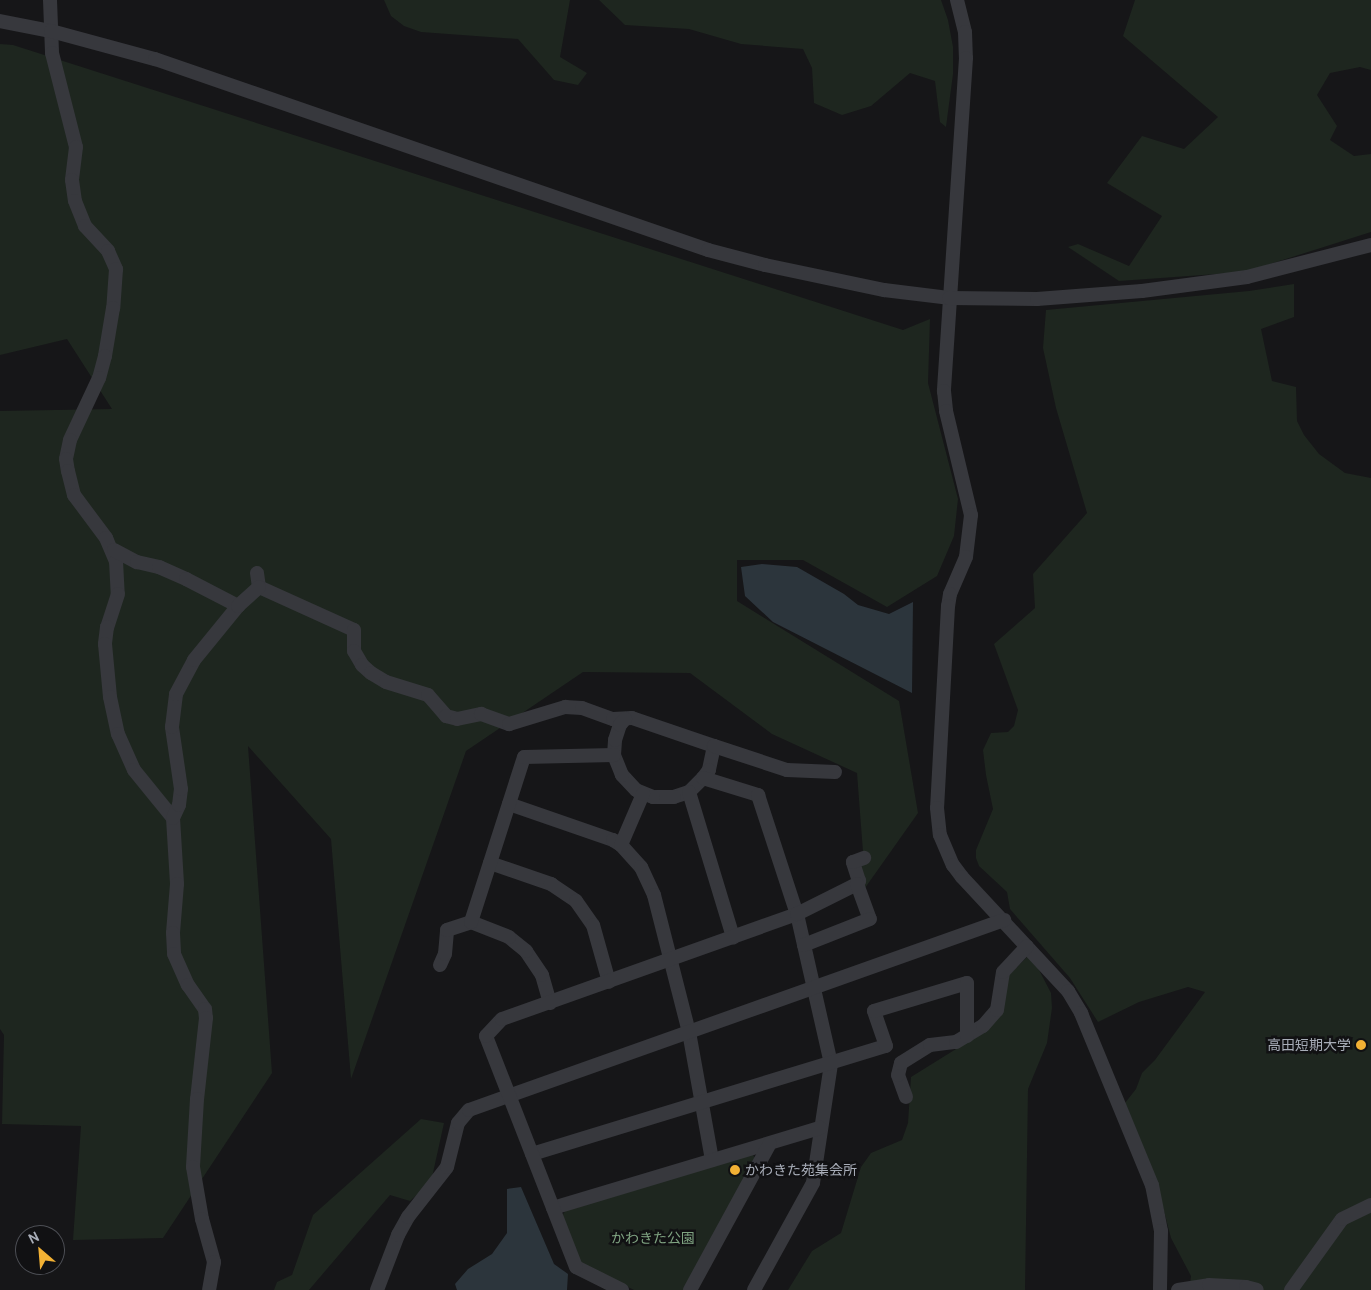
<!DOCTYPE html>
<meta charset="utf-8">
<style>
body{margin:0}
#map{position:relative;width:1371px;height:1290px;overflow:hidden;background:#161618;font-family:Cabin,"Noto Sans JP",sans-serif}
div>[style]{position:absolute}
.green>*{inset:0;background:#1e261f}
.water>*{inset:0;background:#2c353c}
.minor>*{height:14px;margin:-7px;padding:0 7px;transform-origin:7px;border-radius:7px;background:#37383d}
.dots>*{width:14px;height:14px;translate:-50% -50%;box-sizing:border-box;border:2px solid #111113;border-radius:50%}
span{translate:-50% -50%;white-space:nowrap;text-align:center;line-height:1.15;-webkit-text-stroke:5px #111113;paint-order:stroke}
.poi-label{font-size:14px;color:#a8adb8}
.right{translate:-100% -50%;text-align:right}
.left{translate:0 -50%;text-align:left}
.park-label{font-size:14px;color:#7fa381}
.north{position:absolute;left:15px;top:1225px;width:50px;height:50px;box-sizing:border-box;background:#111113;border:1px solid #4d4f55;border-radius:50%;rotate:333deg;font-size:14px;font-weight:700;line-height:20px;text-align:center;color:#a8adb8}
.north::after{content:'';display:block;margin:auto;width:18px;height:22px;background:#f2b134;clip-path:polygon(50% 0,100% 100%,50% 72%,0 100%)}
</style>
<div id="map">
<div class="green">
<div style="clip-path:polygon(384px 0,570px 0,560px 57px,587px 73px,578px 85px,554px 80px,518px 39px,421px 32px,404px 26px,391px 16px)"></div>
<div style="clip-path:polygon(599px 0,941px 0,948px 20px,953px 47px,953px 74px,946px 127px,940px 122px,935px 81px,910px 73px,871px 106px,842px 115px,814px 103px,812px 68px,803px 49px,741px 44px,689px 29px,625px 25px)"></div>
<div style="clip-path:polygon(1135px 0,1371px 0,1371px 70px,1360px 67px,1330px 73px,1317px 95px,1337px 126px,1330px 140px,1354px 156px,1371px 154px,1371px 232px,1245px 272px,1119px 281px,1068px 247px,1078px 244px,1129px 266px,1162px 216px,1107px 183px,1142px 136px,1184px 149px,1218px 117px,1123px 36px)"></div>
<div style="clip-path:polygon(0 44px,13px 45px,903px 330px,930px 319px,928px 383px,958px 499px,954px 536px,937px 576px,887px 607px,803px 560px,737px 560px,737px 601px,899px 701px,918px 813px,865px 888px,859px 865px,871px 860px,863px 852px,857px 773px,772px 734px,690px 673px,583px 672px,466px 751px,351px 1079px,331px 839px,248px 746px,272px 1073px,163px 1238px,73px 1240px,81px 1126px,2px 1124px,4px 1035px,0 1029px,0 411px,112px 409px,67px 339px,0 355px)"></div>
<div style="clip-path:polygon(1294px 284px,1294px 317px,1261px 329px,1272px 381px,1296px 387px,1297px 421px,1304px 435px,1319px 454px,1345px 473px,1371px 478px,1371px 1290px,1184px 1290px,1190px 1284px,1191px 1276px,1171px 1238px,1156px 1180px,1125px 1103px,1136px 1089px,1142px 1073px,1155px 1060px,1205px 992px,1188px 987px,1139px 1002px,1098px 1022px,1070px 978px,1010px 909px,1007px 892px,979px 866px,976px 858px,976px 850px,993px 809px,986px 775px,983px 750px,991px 733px,1008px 732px,1014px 726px,1018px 710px,994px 644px,1035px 608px,1033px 574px,1087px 513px,1056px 408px,1043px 348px,1046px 310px,1249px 291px)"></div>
<div style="clip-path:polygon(1028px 956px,1038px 968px,1051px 993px,1052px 1008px,1047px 1043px,1028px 1089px,1025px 1290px,788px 1290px,812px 1251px,841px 1233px,861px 1167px,871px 1153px,902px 1140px,908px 1123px,911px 1077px,985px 1031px,1007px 977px)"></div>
<div style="clip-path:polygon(421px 1119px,444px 1123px,431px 1182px,410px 1201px,390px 1195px,309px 1290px,274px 1290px,277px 1282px,292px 1275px,313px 1215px)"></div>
<div style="clip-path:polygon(752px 1153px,756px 1160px,684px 1290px,634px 1290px,583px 1264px,577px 1258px,561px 1217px,566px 1210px)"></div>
</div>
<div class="water">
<div style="clip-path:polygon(762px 564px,797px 567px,844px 594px,858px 605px,889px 614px,913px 602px,912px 693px,773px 622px,745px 596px,741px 567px)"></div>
<div style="clip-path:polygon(521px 1187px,554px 1264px,568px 1274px,567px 1290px,457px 1290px,455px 1284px,468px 1269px,492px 1254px,507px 1233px,507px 1189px)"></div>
</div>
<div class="minor">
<div style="left:50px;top:0;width:53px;rotate:87.8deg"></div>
<div style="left:52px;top:53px;width:97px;rotate:75.7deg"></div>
<div style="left:76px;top:147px;width:33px;rotate:97deg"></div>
<div style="left:72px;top:180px;width:21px;rotate:82deg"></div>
<div style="left:75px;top:201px;width:27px;rotate:68deg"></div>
<div style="left:85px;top:226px;width:34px;rotate:47deg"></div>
<div style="left:108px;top:251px;width:20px;rotate:66deg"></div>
<div style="left:116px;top:269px;width:39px;rotate:94deg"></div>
<div style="left:113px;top:308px;width:49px;rotate:99.5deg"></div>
<div style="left:105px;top:356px;width:23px;rotate:105deg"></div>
<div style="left:99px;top:378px;width:68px;rotate:115.1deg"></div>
<div style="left:70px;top:440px;width:19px;rotate:102deg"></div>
<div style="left:66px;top:459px;width:12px;rotate:81deg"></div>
<div style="left:68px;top:471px;width:25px;rotate:76deg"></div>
<div style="left:74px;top:495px;width:54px;rotate:53.3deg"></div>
<div style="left:106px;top:538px;width:25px;rotate:67deg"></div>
<div style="left:116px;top:561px;width:33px;rotate:87deg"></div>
<div style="left:118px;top:594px;width:35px;rotate:108deg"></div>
<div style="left:107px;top:627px;width:17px;rotate:97deg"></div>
<div style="left:105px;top:644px;width:53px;rotate:84.6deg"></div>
<div style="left:110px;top:697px;width:38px;rotate:78deg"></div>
<div style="left:118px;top:734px;width:39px;rotate:66deg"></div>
<div style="left:134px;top:770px;width:62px;rotate:50.9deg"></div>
<div style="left:173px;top:818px;width:66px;rotate:86.5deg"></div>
<div style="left:177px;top:884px;width:49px;rotate:94.7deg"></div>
<div style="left:173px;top:933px;width:21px;rotate:87deg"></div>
<div style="left:174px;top:954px;width:34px;rotate:66deg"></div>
<div style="left:188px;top:985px;width:29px;rotate:55deg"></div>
<div style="left:205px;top:1009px;width:9px;rotate:84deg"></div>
<div style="left:206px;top:1018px;width:81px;rotate:96.3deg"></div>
<div style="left:197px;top:1099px;width:68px;rotate:93.4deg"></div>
<div style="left:193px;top:1167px;width:53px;rotate:80.2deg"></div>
<div style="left:202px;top:1219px;width:45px;rotate:74.4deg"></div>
<div style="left:214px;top:1262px;width:28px;rotate:100deg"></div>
<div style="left:957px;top:0;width:33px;rotate:76deg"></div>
<div style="left:965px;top:32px;width:26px;rotate:88deg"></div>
<div style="left:966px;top:58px;width:334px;rotate:93.8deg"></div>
<div style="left:944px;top:391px;width:20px;rotate:84deg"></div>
<div style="left:946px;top:411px;width:107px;rotate:76.5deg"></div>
<div style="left:971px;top:515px;width:42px;rotate:96.8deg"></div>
<div style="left:966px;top:557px;width:40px;rotate:113.4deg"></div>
<div style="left:950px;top:594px;width:12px;rotate:99deg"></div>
<div style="left:948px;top:606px;width:202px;rotate:93.1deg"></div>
<div style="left:937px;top:808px;width:27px;rotate:84deg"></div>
<div style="left:940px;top:835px;width:33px;rotate:67deg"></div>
<div style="left:953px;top:865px;width:15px;rotate:53deg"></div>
<div style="left:962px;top:877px;width:156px;rotate:47.1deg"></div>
<div style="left:1068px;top:991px;width:26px;rotate:59deg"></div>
<div style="left:1081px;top:1013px;width:186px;rotate:67.6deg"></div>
<div style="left:1152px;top:1185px;width:47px;rotate:78.9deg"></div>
<div style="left:1161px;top:1231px;width:59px;rotate:91deg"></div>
<div style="left:0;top:21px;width:52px;rotate:11.1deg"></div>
<div style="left:51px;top:31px;width:108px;rotate:15.1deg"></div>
<div style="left:155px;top:59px;width:585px;rotate:19.05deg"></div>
<div style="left:708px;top:250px;width:59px;rotate:14.7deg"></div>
<div style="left:765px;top:265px;width:122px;rotate:11.9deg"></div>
<div style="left:884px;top:290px;width:65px;rotate:7deg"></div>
<div style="left:949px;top:298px;width:88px;rotate:0.7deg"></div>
<div style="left:1037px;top:299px;width:105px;rotate:-4.4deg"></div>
<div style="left:1142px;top:291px;width:106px;rotate:-7.6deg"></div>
<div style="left:1247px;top:277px;width:128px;rotate:-14.5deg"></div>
<div style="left:114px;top:550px;width:26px;rotate:28deg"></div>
<div style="left:137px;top:562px;width:23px;rotate:13deg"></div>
<div style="left:159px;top:567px;width:30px;rotate:24deg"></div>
<div style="left:186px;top:579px;width:59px;rotate:27.4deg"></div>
<div style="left:257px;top:573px;width:14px;rotate:82deg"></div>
<div style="left:259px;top:587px;width:104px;rotate:24.4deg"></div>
<div style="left:354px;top:630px;width:21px;rotate:90deg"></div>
<div style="left:354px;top:651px;width:16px;rotate:60deg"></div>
<div style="left:362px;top:665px;width:12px;rotate:42deg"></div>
<div style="left:371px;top:673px;width:17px;rotate:31deg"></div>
<div style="left:386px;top:682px;width:44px;rotate:17.2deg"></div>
<div style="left:428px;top:695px;width:28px;rotate:49deg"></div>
<div style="left:446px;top:716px;width:11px;rotate:15deg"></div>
<div style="left:457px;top:719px;width:25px;rotate:-12deg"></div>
<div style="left:481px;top:714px;width:30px;rotate:20deg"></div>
<div style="left:509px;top:724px;width:59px;rotate:-16.9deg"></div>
<div style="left:565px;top:707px;width:17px;rotate:3deg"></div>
<div style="left:582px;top:708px;width:33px;rotate:20deg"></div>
<div style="left:613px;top:719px;width:19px;rotate:-3deg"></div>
<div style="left:632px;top:718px;width:87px;rotate:18.9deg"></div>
<div style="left:714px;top:746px;width:25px;rotate:102deg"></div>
<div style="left:709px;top:770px;width:10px;rotate:127deg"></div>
<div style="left:703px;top:778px;width:20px;rotate:135deg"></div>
<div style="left:689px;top:792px;width:16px;rotate:162deg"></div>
<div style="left:674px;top:797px;width:21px;rotate:180deg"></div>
<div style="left:653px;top:797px;width:18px;rotate:-158deg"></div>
<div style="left:636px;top:790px;width:21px;rotate:-133deg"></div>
<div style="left:622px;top:775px;width:22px;rotate:-112deg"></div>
<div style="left:614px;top:755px;width:15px;rotate:-86deg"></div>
<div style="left:615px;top:740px;width:16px;rotate:-72deg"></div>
<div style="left:620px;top:725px;width:8px;rotate:-50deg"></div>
<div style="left:714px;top:746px;width:77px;rotate:18.2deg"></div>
<div style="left:787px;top:770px;width:48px;rotate:2.4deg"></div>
<div style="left:703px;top:778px;width:58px;rotate:17.2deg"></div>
<div style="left:758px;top:795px;width:125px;rotate:71.9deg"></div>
<div style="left:797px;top:914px;width:154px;rotate:77.2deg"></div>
<div style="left:831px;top:1064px;width:120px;rotate:98.6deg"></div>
<div style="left:813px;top:1183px;width:122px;rotate:118.9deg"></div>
<div style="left:689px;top:792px;width:152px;rotate:73.1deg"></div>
<div style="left:509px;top:804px;width:110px;rotate:19.1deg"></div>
<div style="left:613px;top:840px;width:9px;rotate:32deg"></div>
<div style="left:621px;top:845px;width:30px;rotate:48deg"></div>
<div style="left:641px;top:867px;width:31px;rotate:65deg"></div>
<div style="left:654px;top:895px;width:141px;rotate:75.7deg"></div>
<div style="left:689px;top:1032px;width:130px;rotate:79.8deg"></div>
<div style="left:173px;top:818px;width:14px;rotate:-65deg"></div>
<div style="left:179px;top:805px;width:16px;rotate:-83deg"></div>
<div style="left:181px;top:789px;width:63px;rotate:-98.3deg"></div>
<div style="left:172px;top:727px;width:33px;rotate:-83deg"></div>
<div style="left:176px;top:694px;width:38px;rotate:-62deg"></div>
<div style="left:194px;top:660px;width:70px;rotate:-50.8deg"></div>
<div style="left:238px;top:606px;width:28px;rotate:-42deg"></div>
<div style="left:621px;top:845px;width:56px;rotate:-66.7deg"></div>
<div style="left:490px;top:863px;width:65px;rotate:19deg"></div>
<div style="left:551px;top:884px;width:30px;rotate:34deg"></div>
<div style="left:576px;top:901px;width:29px;rotate:55deg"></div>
<div style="left:593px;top:925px;width:59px;rotate:74.3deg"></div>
<div style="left:857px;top:884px;width:4px;rotate:-56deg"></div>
<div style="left:859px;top:881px;width:20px;rotate:-108deg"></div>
<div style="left:853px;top:862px;width:12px;rotate:-20deg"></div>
<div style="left:440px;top:965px;width:12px;rotate:-66deg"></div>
<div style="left:445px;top:954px;width:24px;rotate:-85deg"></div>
<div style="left:447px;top:930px;width:25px;rotate:-18deg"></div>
<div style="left:550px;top:1003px;width:29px;rotate:-106deg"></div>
<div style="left:542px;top:975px;width:29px;rotate:-124deg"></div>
<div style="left:526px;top:951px;width:22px;rotate:-141deg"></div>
<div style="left:509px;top:937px;width:41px;rotate:-158.5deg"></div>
<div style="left:471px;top:922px;width:173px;rotate:-72.2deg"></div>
<div style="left:524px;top:757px;width:90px;rotate:-1.3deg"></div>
<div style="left:906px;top:1097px;width:23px;rotate:-110deg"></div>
<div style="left:898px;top:1075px;width:12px;rotate:-76deg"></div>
<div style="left:901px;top:1063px;width:34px;rotate:-32deg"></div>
<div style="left:930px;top:1045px;width:26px;rotate:-7deg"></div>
<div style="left:956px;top:1042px;width:31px;rotate:-31deg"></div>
<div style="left:983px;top:1026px;width:21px;rotate:-49deg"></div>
<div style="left:997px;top:1010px;width:38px;rotate:-81deg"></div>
<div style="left:1003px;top:972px;width:35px;rotate:-47deg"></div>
<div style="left:532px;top:1154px;width:370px;rotate:-17deg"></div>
<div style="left:886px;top:1046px;width:37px;rotate:-109deg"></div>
<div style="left:874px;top:1011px;width:97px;rotate:-16.8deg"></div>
<div style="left:967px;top:983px;width:53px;rotate:90deg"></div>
<div style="left:553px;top:1208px;width:279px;rotate:-16.7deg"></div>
<div style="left:377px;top:1290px;width:59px;rotate:-69.1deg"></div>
<div style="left:398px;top:1235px;width:21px;rotate:-61deg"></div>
<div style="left:408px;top:1217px;width:63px;rotate:-52deg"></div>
<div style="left:447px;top:1167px;width:45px;rotate:-76deg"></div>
<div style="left:458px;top:1123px;width:17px;rotate:-50deg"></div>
<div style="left:469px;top:1110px;width:568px;rotate:-19.55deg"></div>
<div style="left:622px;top:1290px;width:51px;rotate:-153.4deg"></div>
<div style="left:576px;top:1267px;width:248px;rotate:-111.3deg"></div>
<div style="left:486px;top:1036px;width:23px;rotate:-47deg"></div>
<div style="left:502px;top:1019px;width:313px;rotate:-19.6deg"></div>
<div style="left:797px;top:914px;width:67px;rotate:-26.6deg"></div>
<div style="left:857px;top:884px;width:37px;rotate:70deg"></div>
<div style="left:870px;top:919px;width:71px;rotate:158.5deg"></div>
<div style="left:690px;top:1290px;width:167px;rotate:-61.4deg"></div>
<div style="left:1178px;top:1290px;width:31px;rotate:-9deg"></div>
<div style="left:1209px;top:1285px;width:37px;rotate:3deg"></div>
<div style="left:1246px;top:1287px;width:11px;rotate:15deg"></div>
<div style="left:1291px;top:1290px;width:87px;rotate:-54.3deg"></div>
<div style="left:1342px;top:1219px;width:32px;rotate:-26deg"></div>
</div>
<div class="dots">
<div style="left:1361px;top:1045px;background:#f2b134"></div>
<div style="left:735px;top:1170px;background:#f2b134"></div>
</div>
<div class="poi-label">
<span class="right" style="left:1351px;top:1045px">高田短期大学</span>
<span class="left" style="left:745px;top:1170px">かわきた苑集会所</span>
</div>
<div class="park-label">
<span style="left:653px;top:1238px">かわきた公園</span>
</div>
<div class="north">N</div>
</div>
